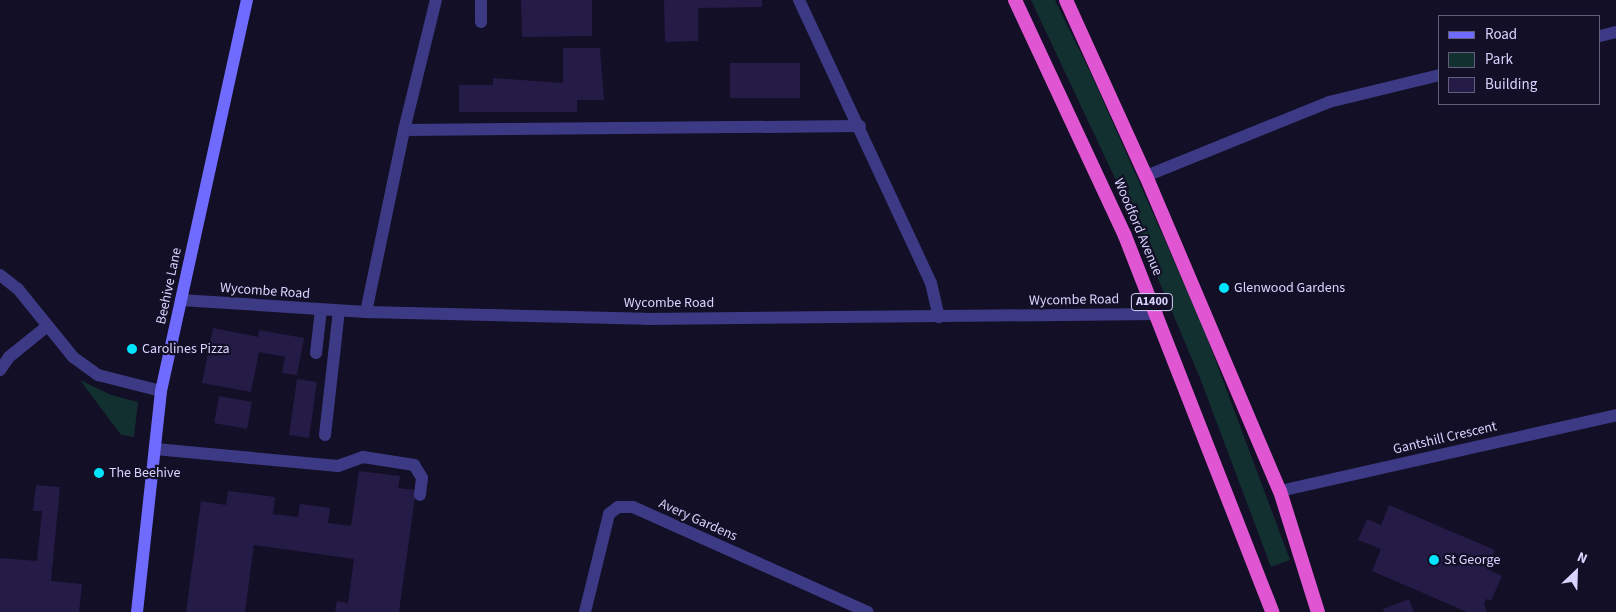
<!DOCTYPE html>
<style>
body{margin:0}
#map{position:relative;width:1616px;height:612px;overflow:hidden;background:#130f26;font-family:"Source Sans 3",sans-serif}
div>[style]{position:absolute}
.green>*{inset:0;background:#12302f}
.building>*{inset:0;background:#241b47}
.service>*{height:12px;margin:-6px;padding:0 6px;transform-origin:6px;border-radius:6px;background:#3d3a85}
.minor>*{height:12px;margin:-6px;padding:0 6px;transform-origin:6px;border-radius:6px;background:#3d3a85}
.secondary>*{height:12px;margin:-6px;padding:0 6px;transform-origin:6px;border-radius:6px;background:#6f6bff}
.trunk>*{height:14px;margin:-7px;padding:0 7px;transform-origin:7px;border-radius:7px;background:#e055d1}
.dots>*{width:14px;height:14px;translate:-50% -50%;box-sizing:border-box;border:2px solid #130f26;border-radius:50%}
span{translate:-50% -50%;white-space:nowrap;text-align:center;line-height:1.15;-webkit-text-stroke:4.5px #130f26;paint-order:stroke}
.shield-label span{padding:1px 4px;background:#130f26;border:1px solid;border-radius:4px;-webkit-text-stroke-width:0}
.shield-label{font-size:12px;color:#d9d4ff;font-weight:700}
.street-label{font-size:14px;color:#d9d4ff}
.poi-label{font-size:14px;color:#d9d4ff}
.left{translate:0 -50%;text-align:left}
.legend{position:absolute;left:1438px;top:15px;width:162px;height:90px;box-sizing:border-box;background:#130f26;border:1px solid #625e7d;margin:0;padding:6px 9px;list-style:none;font-size:15px;color:#d9d4ff}
.legend li{display:flex;align-items:center;gap:10px;height:25px}
.legend b{width:25px;border:1px solid #625e7d}
.north{position:absolute;left:1551px;top:547px;width:50px;height:50px;-webkit-text-stroke:4px #130f26;paint-order:stroke;rotate:24deg;font-size:14px;font-weight:700;line-height:20px;text-align:center;color:#d9d4ff}
.north::after{content:'';display:block;margin:auto;width:18px;height:22px;background:#d9d4ff;clip-path:polygon(50% 0,100% 100%,50% 72%,0 100%)}
</style>
<div id="map">
<div class="green">
<div style="clip-path:polygon(1031px 0,1055px 0,1094px 80px,1202px 324px,1290px 560px,1271px 567px,1200px 378px,1121px 191px)"></div>
<div style="clip-path:polygon(80px 380px,111px 395px,138px 402px,134px 437px,121px 435px)"></div>
</div>
<div class="building">
<div style="clip-path:polygon(521px 0,592px 0,592px 36px,522px 37px)"></div>
<div style="clip-path:polygon(664px 0,762px 0,762px 7px,698px 8px,698px 41px,665px 42px)"></div>
<div style="clip-path:polygon(563px 48px,600px 48px,604px 100px,577px 100px,577px 112px,459px 112px,459px 85px,493px 85px,493px 78px,563px 83px)"></div>
<div style="clip-path:polygon(730px 63px,800px 63px,800px 98px,730px 98px)"></div>
<div style="clip-path:polygon(213px 328px,258px 337px,259px 330px,304px 338px,297px 375px,282px 373px,285px 357px,259px 352px,251px 392px,202px 383px)"></div>
<div style="clip-path:polygon(297px 379px,317px 382px,309px 438px,289px 435px)"></div>
<div style="clip-path:polygon(219px 396px,252px 402px,247px 429px,214px 423px)"></div>
<div style="clip-path:polygon(359px 471px,400px 476px,398px 488px,416px 490px,399px 612px,335px 612px,337px 601px,348px 603px,354px 559px,254px 545px,245px 612px,186px 612px,201px 501px,226px 505px,228px 491px,275px 497px,273px 514px,298px 517px,300px 504px,330px 508px,328px 523px,351px 526px)"></div>
<div style="clip-path:polygon(36px 485px,60px 487px,51px 581px,82px 584px,79px 612px,0 612px,0 558px,37px 561px,42px 511px,33px 511px)"></div>
<div style="clip-path:polygon(1389px 505px,1495px 550px,1487px 569px,1502px 576px,1491px 601px,1486px 599px,1484px 605px,1487px 612px,1467px 612px,1372px 571px,1381px 549px,1358px 540px,1367px 519px,1381px 525px)"></div>
<div style="clip-path:polygon(1409px 599px,1414px 612px,1384px 612px,1383px 609px)"></div>
</div>
<div class="service">
<div style="left:799px;top:0;width:312px;rotate:65deg"></div>
<div style="left:931px;top:283px;width:35px;rotate:77deg"></div>
<div style="left:481px;top:22px;width:22px;rotate:-90deg"></div>
<div style="left:404px;top:130px;width:456px;rotate:-0.5deg"></div>
<div style="left:366px;top:312px;width:186px;rotate:-78.2deg"></div>
<div style="left:404px;top:130px;width:134px;rotate:-76.2deg"></div>
<div style="left:316px;top:353px;width:43px;rotate:-83.4deg"></div>
<div style="left:325px;top:435px;width:125px;rotate:-83.6deg"></div>
<div style="left:155px;top:449px;width:184px;rotate:5.3deg"></div>
<div style="left:338px;top:466px;width:27px;rotate:-20deg"></div>
<div style="left:363px;top:457px;width:52px;rotate:8.9deg"></div>
<div style="left:414px;top:465px;width:15px;rotate:58deg"></div>
<div style="left:422px;top:478px;width:17px;rotate:97deg"></div>
</div>
<div class="minor">
<div style="left:1600px;top:36px;width:16px;rotate:-14deg"></div>
<div style="left:1146px;top:176px;width:197px;rotate:-22deg"></div>
<div style="left:1329px;top:102px;width:114px;rotate:-13.7deg"></div>
<div style="left:0;top:275px;width:23px;rotate:38deg"></div>
<div style="left:18px;top:289px;width:87px;rotate:51deg"></div>
<div style="left:73px;top:357px;width:31px;rotate:36deg"></div>
<div style="left:98px;top:375px;width:65px;rotate:14.3deg"></div>
<div style="left:181px;top:300px;width:185px;rotate:3.7deg"></div>
<div style="left:366px;top:312px;width:280px;rotate:1.4deg"></div>
<div style="left:646px;top:319px;width:511px;rotate:-0.56deg"></div>
<div style="left:0;top:370px;width:16px;rotate:-55deg"></div>
<div style="left:9px;top:357px;width:48px;rotate:-39deg"></div>
<div style="left:1280px;top:491px;width:344px;rotate:-12.7deg"></div>
<div style="left:585px;top:612px;width:101px;rotate:-76.2deg"></div>
<div style="left:609px;top:514px;width:11px;rotate:-38deg"></div>
<div style="left:618px;top:507px;width:15px"></div>
<div style="left:633px;top:507px;width:257px;rotate:24.1deg"></div>
</div>
<div class="secondary">
<div style="left:137px;top:612px;width:222px;rotate:-83.8deg"></div>
<div style="left:161px;top:391px;width:400px;rotate:-77.6deg"></div>
</div>
<div class="trunk">
<div style="left:1015px;top:0;width:260px;rotate:65deg"></div>
<div style="left:1125px;top:236px;width:404px;rotate:68.6deg"></div>
<div style="left:1066px;top:0;width:193px;rotate:65.6deg"></div>
<div style="left:1146px;top:176px;width:342px;rotate:67deg"></div>
<div style="left:1280px;top:491px;width:127px;rotate:72.6deg"></div>
</div>
<div class="dots">
<div style="left:1224px;top:288px;background:#00e5ff"></div>
<div style="left:132px;top:349px;background:#00e5ff"></div>
<div style="left:99px;top:473px;background:#00e5ff"></div>
<div style="left:1434px;top:560px;background:#00e5ff"></div>
</div>
<div class="shield-label">
<span style="left:1152px;top:302px">A1400</span>
</div>
<div class="street-label">
<span style="left:1138px;top:227px;rotate:67deg">Woodford Avenue</span>
<span style="left:169px;top:286px;rotate:-78deg">Beehive Lane</span>
<span style="left:265px;top:291px;rotate:4deg">Wycombe Road</span>
<span style="left:1074px;top:300px;rotate:-1deg">Wycombe Road</span>
<span style="left:669px;top:303px">Wycombe Road</span>
<span style="left:1445px;top:438px;rotate:-13deg">Gantshill Crescent</span>
<span style="left:698px;top:520px;rotate:24deg">Avery Gardens</span>
</div>
<div class="poi-label">
<span class="left" style="left:1234px;top:288px">Glenwood Gardens</span>
<span class="left" style="left:142px;top:349px">Carolines Pizza</span>
<span class="left" style="left:109px;top:473px">The Beehive</span>
<span class="left" style="left:1444px;top:560px">St George</span>
</div>
<ul class="legend">
<li><b style="height:6px;background:#6f6bff"></b>Road</li>
<li><b style="height:14px;background:#12302f"></b>Park</li>
<li><b style="height:14px;background:#241b47"></b>Building</li>
</ul>
<div class="north">N</div>
</div>
